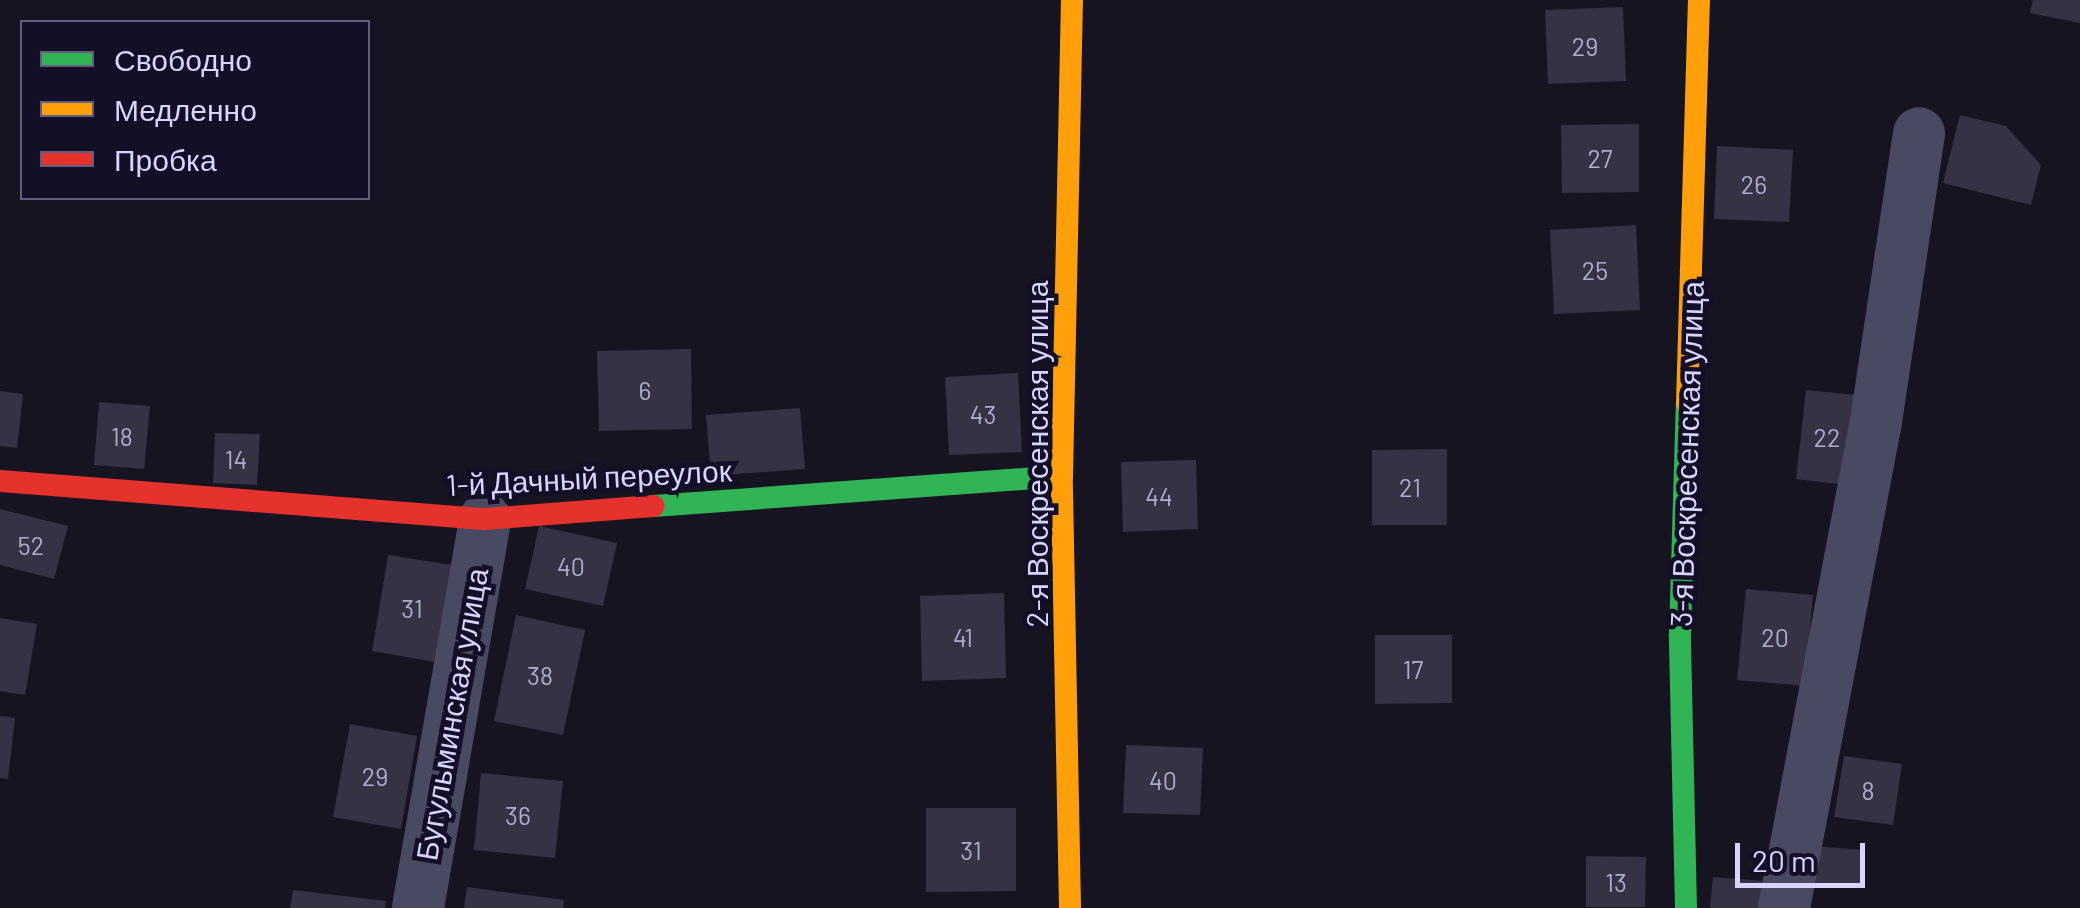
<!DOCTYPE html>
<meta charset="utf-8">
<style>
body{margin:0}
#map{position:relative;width:2080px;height:908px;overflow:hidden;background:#161421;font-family:Barlow,sans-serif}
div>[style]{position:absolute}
.building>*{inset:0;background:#343243}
.street>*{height:52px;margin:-26px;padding:0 26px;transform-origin:26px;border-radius:26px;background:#4a4962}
.fast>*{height:22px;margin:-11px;padding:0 11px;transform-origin:11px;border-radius:11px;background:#30b455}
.slow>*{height:22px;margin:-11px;padding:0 11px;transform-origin:11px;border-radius:11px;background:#ff9f0a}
.jam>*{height:22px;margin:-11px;padding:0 11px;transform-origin:11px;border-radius:11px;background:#e5322d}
span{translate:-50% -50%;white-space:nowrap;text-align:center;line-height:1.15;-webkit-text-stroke:9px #130f26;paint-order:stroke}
.number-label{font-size:25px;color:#b0acd0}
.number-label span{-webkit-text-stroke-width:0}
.street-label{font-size:30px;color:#d9d4ff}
.legend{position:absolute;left:20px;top:20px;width:350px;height:180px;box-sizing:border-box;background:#130f26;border:2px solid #625e7d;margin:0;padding:12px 18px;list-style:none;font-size:30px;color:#d9d4ff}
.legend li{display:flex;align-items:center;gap:20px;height:50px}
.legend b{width:50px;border:2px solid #625e7d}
.scale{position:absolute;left:1735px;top:843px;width:130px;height:45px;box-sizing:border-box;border:5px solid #d9d4ff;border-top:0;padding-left:12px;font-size:30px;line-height:35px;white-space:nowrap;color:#d9d4ff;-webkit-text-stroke:8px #130f26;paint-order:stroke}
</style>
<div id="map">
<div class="building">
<div style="clip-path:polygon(2033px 0,2080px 0,2080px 23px,2030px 13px)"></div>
<div style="clip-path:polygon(1623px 7px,1626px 81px,1548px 84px,1545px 10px)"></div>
<div style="clip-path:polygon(1960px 115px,2006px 126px,2041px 165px,2031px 205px,1943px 183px)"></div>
<div style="clip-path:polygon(1639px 124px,1639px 192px,1562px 193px,1561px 125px)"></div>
<div style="clip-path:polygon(1717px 146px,1793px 150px,1789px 222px,1714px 219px)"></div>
<div style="clip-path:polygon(1636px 225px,1640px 310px,1554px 314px,1550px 230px)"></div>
<div style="clip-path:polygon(691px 349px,692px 429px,599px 431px,597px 351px)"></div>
<div style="clip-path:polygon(1018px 373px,1022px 452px,949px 455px,945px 377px)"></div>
<div style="clip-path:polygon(1806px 390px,1858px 395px,1847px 485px,1796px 479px)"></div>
<div style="clip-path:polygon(0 391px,23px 394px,17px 448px,0 446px)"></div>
<div style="clip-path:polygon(99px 402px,150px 406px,144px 469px,94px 465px)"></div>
<div style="clip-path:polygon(800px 408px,805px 469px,711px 476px,706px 415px)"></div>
<div style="clip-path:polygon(215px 433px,260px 434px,257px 485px,213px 483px)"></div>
<div style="clip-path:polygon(1447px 449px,1447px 525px,1372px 525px,1372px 450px)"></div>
<div style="clip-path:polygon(1196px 460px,1198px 529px,1123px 532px,1121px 462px)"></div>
<div style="clip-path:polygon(0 509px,68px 526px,54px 579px,0 565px)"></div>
<div style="clip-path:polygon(539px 526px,617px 543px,603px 606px,525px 589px)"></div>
<div style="clip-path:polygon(388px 555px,452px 565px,435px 662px,372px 651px)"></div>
<div style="clip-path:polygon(1746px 589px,1813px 595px,1805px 686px,1737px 680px)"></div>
<div style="clip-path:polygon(1004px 593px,1006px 678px,922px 681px,920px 596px)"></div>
<div style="clip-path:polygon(516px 615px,585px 630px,563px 735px,494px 721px)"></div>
<div style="clip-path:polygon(0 618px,37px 624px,25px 695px,0 691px)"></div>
<div style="clip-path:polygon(1375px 635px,1452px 635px,1452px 703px,1375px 704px)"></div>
<div style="clip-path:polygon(0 716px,15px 718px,8px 779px,0 778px)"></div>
<div style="clip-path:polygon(350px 724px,417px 736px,401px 829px,333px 817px)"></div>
<div style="clip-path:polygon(1126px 745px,1203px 748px,1200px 815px,1123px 813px)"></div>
<div style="clip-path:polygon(1844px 756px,1902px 764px,1893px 825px,1834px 817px)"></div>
<div style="clip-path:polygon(481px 773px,563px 781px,555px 858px,474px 850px)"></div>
<div style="clip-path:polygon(926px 808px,1016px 808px,1016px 891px,926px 892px)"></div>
<div style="clip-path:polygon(1812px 846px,1863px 850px,1860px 886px,1810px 883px)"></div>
<div style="clip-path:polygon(1586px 856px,1646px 857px,1645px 907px,1586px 907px)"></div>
<div style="clip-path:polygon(1713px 877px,1764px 881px,1762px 908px,1710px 908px)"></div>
<div style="clip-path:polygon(467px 887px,564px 900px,563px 908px,464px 908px)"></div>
<div style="clip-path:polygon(293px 890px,386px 901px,385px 908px,290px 908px)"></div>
</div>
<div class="street">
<div style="left:418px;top:908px;width:395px;rotate:-80.2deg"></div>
<div style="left:1784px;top:908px;width:489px;rotate:-79.3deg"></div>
<div style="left:1875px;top:428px;width:298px;rotate:-81.5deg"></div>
</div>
<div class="fast">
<div style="left:654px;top:506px;width:409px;rotate:-4.2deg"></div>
<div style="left:1686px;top:908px;width:274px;rotate:-91.3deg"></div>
<div style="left:1680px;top:634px;width:231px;rotate:-88.3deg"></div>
</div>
<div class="slow">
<div style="left:1687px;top:403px;width:403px;rotate:-88.3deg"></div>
<div style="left:1070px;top:908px;width:432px;rotate:-91.1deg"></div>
<div style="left:1062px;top:476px;width:476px;rotate:-88.8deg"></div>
</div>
<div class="jam">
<div style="left:0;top:481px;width:486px;rotate:4.5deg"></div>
<div style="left:485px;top:519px;width:169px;rotate:-4.4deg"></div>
</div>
<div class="number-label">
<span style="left:1585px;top:46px">29</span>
<span style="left:1600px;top:158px">27</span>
<span style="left:1754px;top:184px">26</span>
<span style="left:1595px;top:270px">25</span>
<span style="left:645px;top:390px">6</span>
<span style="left:983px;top:414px">43</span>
<span style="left:122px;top:436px">18</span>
<span style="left:1827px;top:437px">22</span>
<span style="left:236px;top:459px">14</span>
<span style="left:1410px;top:487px">21</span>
<span style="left:1159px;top:496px">44</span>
<span style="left:31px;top:545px">52</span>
<span style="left:571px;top:566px">40</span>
<span style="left:412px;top:608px">31</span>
<span style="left:963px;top:637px">41</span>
<span style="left:1775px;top:637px">20</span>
<span style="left:1413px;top:669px">17</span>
<span style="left:540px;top:675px">38</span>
<span style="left:375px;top:776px">29</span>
<span style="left:1163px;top:780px">40</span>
<span style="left:1868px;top:790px">8</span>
<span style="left:518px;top:815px">36</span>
<span style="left:971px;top:850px">31</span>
<span style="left:1616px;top:882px">13</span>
</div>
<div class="street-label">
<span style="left:1036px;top:454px;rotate:-90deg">2-я Воскресенская улица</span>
<span style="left:1686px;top:454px;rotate:-88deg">3-я Воскресенская улица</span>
<span style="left:589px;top:477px;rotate:-3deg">1-й Дачный переулок</span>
<span style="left:451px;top:714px;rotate:-80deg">Бугульминская улица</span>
</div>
<ul class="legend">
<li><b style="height:12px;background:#30b455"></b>Свободно</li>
<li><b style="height:12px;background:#ff9f0a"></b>Медленно</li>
<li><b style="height:12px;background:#e5322d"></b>Пробка</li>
</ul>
<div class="scale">20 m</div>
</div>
